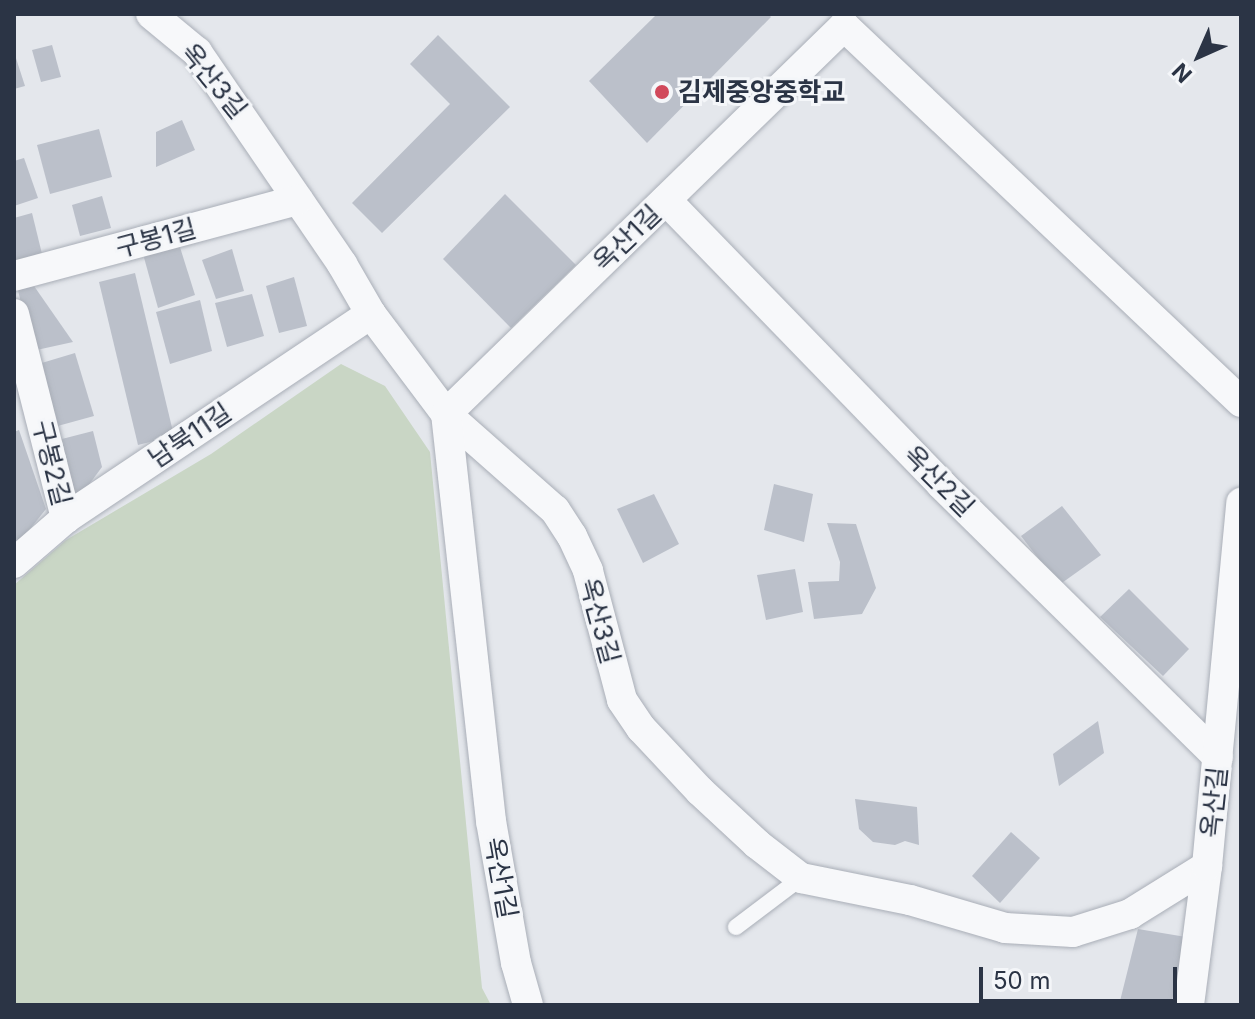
<!DOCTYPE html>
<meta charset="utf-8">
<style>
body{margin:0}
#map{position:relative;width:1255px;height:1019px;overflow:hidden;background:#e4e7ec;font-family:Inter,"Noto Sans KR",sans-serif}
div>[style]{position:absolute}
.green>*{inset:0;background:#c9d6c5}
.building>*{inset:0;background:#bbc0ca}
.roads{filter:drop-shadow(0 0 2px #a9aeb7) drop-shadow(0 0 2px #a9aeb7)}
.service>*{height:16px;margin:-8px;padding:0 8px;transform-origin:8px;border-radius:8px;background:#f7f8fa}
.minor>*{height:30px;margin:-15px;padding:0 15px;transform-origin:15px;border-radius:15px;background:#f7f8fa}
.dots>*{width:22px;height:22px;translate:-50% -50%;box-sizing:border-box;border:4px solid #f4f6f9;border-radius:50%}
span{translate:-50% -50%;white-space:nowrap;text-align:center;line-height:1.15;-webkit-text-stroke:6px #f4f6f9;paint-order:stroke}
.street-label{font-size:26px;color:#2b3445}
.poi-label{font-size:26px;color:#2b3445;font-weight:700}
.left{translate:0 -50%;text-align:left}
.frame{position:absolute;inset:0;border:16px solid #2b3445;pointer-events:none}
.north{position:absolute;left:1159px;top:16px;width:80px;height:80px;-webkit-text-stroke:6px #f4f6f9;paint-order:stroke;rotate:225deg;font-size:22px;font-weight:700;line-height:32px;text-align:center;color:#2b3445}
.north::after{content:'';display:block;margin:auto;width:28px;height:36px;background:#2b3445;clip-path:polygon(50% 0,100% 100%,50% 72%,0 100%)}
.scale{position:absolute;left:979px;top:967px;width:198px;height:36px;box-sizing:border-box;border:4px solid #2b3445;border-top:0;padding-left:10px;font-size:24px;line-height:28px;white-space:nowrap;color:#2b3445;-webkit-text-stroke:6px #f4f6f9;paint-order:stroke}
</style>
<div id="map">
<div class="green">
<div style="clip-path:polygon(341px 364px,385px 386px,430px 452px,482px 988px,491px 1005px,14px 1005px,14px 585px,66px 540px,211px 454px)"></div>
</div>
<div class="building">
<div style="clip-path:polygon(657px 14px,768px 14px,771px 17px,647px 143px,589px 81px)"></div>
<div style="clip-path:polygon(438px 35px,510px 107px,382px 233px,352px 203px,450px 104px,410px 64px)"></div>
<div style="clip-path:polygon(52px 45px,61px 77px,41px 82px,32px 50px)"></div>
<div style="clip-path:polygon(14px 52px,25px 86px,14px 89px)"></div>
<div style="clip-path:polygon(182px 120px,195px 150px,156px 167px,156px 132px)"></div>
<div style="clip-path:polygon(99px 129px,112px 177px,50px 194px,37px 145px)"></div>
<div style="clip-path:polygon(24px 158px,38px 198px,14px 206px,14px 161px)"></div>
<div style="clip-path:polygon(505px 194px,576px 265px,511px 328px,443px 259px)"></div>
<div style="clip-path:polygon(102px 196px,111px 228px,80px 236px,72px 205px)"></div>
<div style="clip-path:polygon(32px 213px,42px 254px,14px 261px,14px 218px)"></div>
<div style="clip-path:polygon(179px 244px,195px 295px,158px 308px,143px 254px)"></div>
<div style="clip-path:polygon(232px 249px,244px 291px,216px 299px,202px 260px)"></div>
<div style="clip-path:polygon(135px 273px,174px 436px,138px 445px,99px 282px)"></div>
<div style="clip-path:polygon(294px 277px,307px 326px,279px 333px,266px 286px)"></div>
<div style="clip-path:polygon(34px 286px,73px 342px,32px 351px,18px 290px)"></div>
<div style="clip-path:polygon(252px 294px,264px 336px,227px 347px,215px 303px)"></div>
<div style="clip-path:polygon(200px 300px,212px 351px,170px 364px,156px 312px)"></div>
<div style="clip-path:polygon(75px 353px,94px 416px,54px 427px,35px 365px)"></div>
<div style="clip-path:polygon(19px 430px,46px 509px,18px 544px,14px 533px,14px 432px)"></div>
<div style="clip-path:polygon(93px 431px,102px 467px,82px 494px,72px 493px,58px 440px)"></div>
<div style="clip-path:polygon(774px 484px,813px 494px,804px 542px,764px 530px)"></div>
<div style="clip-path:polygon(654px 494px,679px 544px,643px 563px,617px 509px)"></div>
<div style="clip-path:polygon(1062px 506px,1101px 555px,1059px 585px,1021px 536px)"></div>
<div style="clip-path:polygon(827px 523px,856px 524px,876px 588px,862px 614px,814px 619px,808px 582px,839px 581px,840px 562px)"></div>
<div style="clip-path:polygon(795px 569px,803px 612px,766px 620px,757px 575px)"></div>
<div style="clip-path:polygon(1129px 589px,1189px 649px,1163px 676px,1100px 617px)"></div>
<div style="clip-path:polygon(1098px 721px,1104px 753px,1059px 786px,1053px 754px)"></div>
<div style="clip-path:polygon(855px 799px,917px 807px,919px 845px,905px 841px,895px 845px,873px 842px,859px 829px)"></div>
<div style="clip-path:polygon(1011px 832px,1040px 858px,1000px 903px,972px 876px)"></div>
<div style="clip-path:polygon(1138px 929px,1186px 937px,1171px 1005px,1119px 1005px)"></div>
</div>
<div class="roads">
<div class="service">
<div style="left:736px;top:927px;width:81px;rotate:-37deg"></div>
</div>
<div class="minor">
<div style="left:151px;top:14px;width:60px;rotate:39.6deg"></div>
<div style="left:197px;top:52px;width:257px;rotate:55.6deg"></div>
<div style="left:342px;top:264px;width:58px;rotate:59.9deg"></div>
<div style="left:371px;top:314px;width:125px;rotate:53.1deg"></div>
<div style="left:446px;top:414px;width:145px;rotate:41.4deg"></div>
<div style="left:555px;top:510px;width:31px;rotate:57deg"></div>
<div style="left:572px;top:536px;width:38px;rotate:65deg"></div>
<div style="left:588px;top:571px;width:133px;rotate:75.2deg"></div>
<div style="left:622px;top:700px;width:34px;rotate:56deg"></div>
<div style="left:641px;top:728px;width:86px;rotate:46.9deg"></div>
<div style="left:700px;top:791px;width:78px;rotate:42.9deg"></div>
<div style="left:757px;top:844px;width:56px;rotate:37.7deg"></div>
<div style="left:801px;top:878px;width:111px;rotate:11.4deg"></div>
<div style="left:910px;top:900px;width:99px;rotate:16.4deg"></div>
<div style="left:1005px;top:928px;width:68px;rotate:3.4deg"></div>
<div style="left:1073px;top:932px;width:60px;rotate:-17.5deg"></div>
<div style="left:1130px;top:914px;width:91px;rotate:-31.9deg"></div>
<div style="left:666px;top:200px;width:395px;rotate:45.9deg"></div>
<div style="left:941px;top:484px;width:389px;rotate:44.6deg"></div>
<div style="left:14px;top:276px;width:294px;rotate:-15deg"></div>
<div style="left:14px;top:314px;width:211px;rotate:75.7deg"></div>
<div style="left:14px;top:563px;width:69px;rotate:-40.9deg"></div>
<div style="left:66px;top:518px;width:367px;rotate:-33.8deg"></div>
<div style="left:528px;top:1005px;width:44px;rotate:-105.9deg"></div>
<div style="left:516px;top:963px;width:144px;rotate:-100deg"></div>
<div style="left:491px;top:821px;width:409px;rotate:-96.3deg"></div>
<div style="left:446px;top:414px;width:556px;rotate:-44.27deg"></div>
<div style="left:844px;top:26px;width:547px;rotate:43.44deg"></div>
<div style="left:1189px;top:1005px;width:140px;rotate:-82.6deg"></div>
<div style="left:1207px;top:866px;width:365px;rotate:-84.6deg"></div>
</div>
</div>
<div class="dots">
<div style="left:662px;top:92px;background:#d1495b"></div>
</div>
<div class="street-label">
<span style="left:214px;top:81px;rotate:51deg">옥산3길</span>
<span style="left:156px;top:238px;rotate:-15deg">구봉1길</span>
<span style="left:627px;top:238px;rotate:-44deg">옥산1길</span>
<span style="left:190px;top:435px;rotate:-34deg">남북11길</span>
<span style="left:52px;top:463px;rotate:76deg">구봉2길</span>
<span style="left:939px;top:481px;rotate:45deg">옥산2길</span>
<span style="left:600px;top:621px;rotate:75deg">옥산3길</span>
<span style="left:1214px;top:802px;rotate:-84deg">옥산길</span>
<span style="left:501px;top:878px;rotate:80deg">옥산1길</span>
</div>
<div class="poi-label">
<span class="left" style="left:678px;top:92px">김제중앙중학교</span>
</div>
<div class="frame"></div>
<div class="north">N</div>
<div class="scale">50 m</div>
</div>
